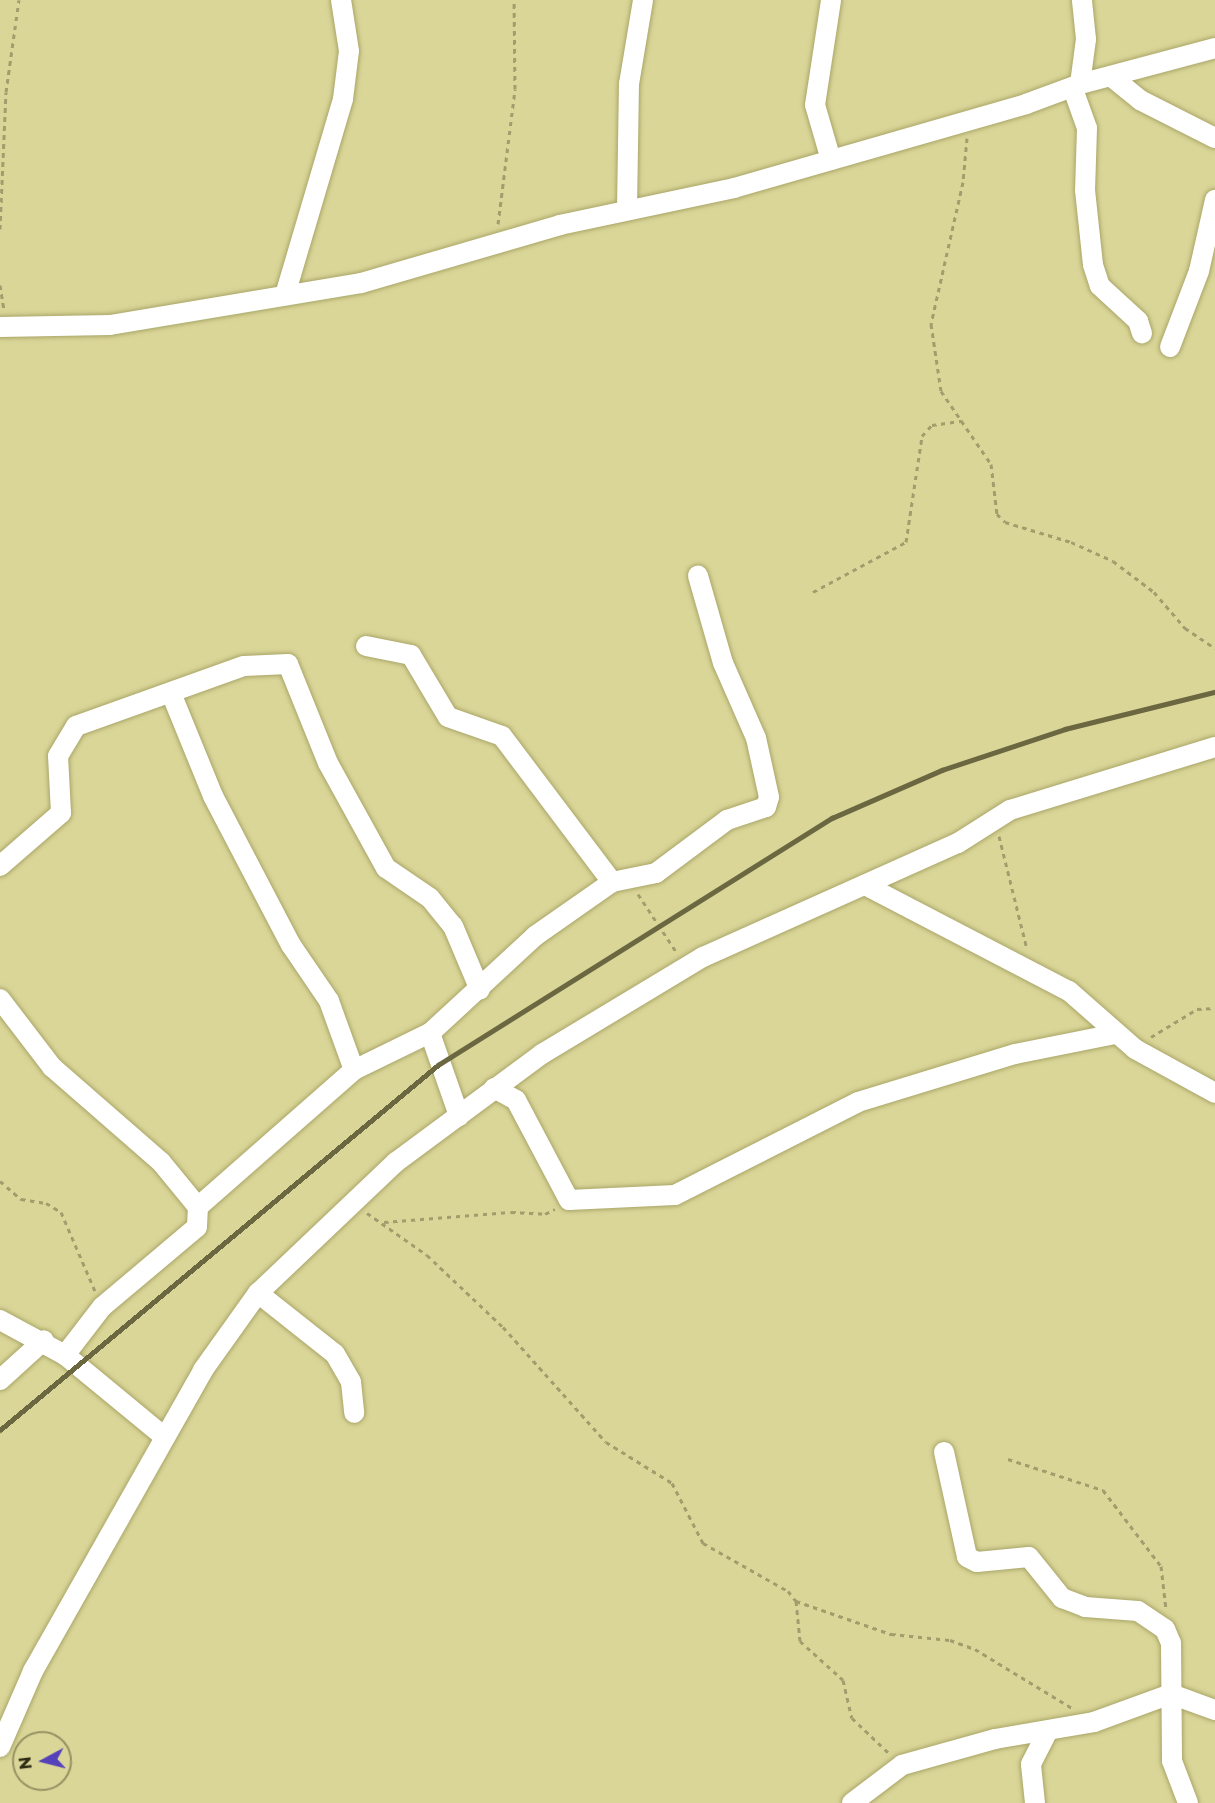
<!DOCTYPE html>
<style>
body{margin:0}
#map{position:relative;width:1215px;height:1803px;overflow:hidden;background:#dad698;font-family:Montserrat,sans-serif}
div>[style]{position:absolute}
.path>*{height:3px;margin-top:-1.5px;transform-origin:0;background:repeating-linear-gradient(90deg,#a19d6c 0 4.5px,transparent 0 9px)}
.roads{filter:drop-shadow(0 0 2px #aaa669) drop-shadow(0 0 2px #aaa669)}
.minor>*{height:20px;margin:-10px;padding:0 10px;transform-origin:10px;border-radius:10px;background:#fff}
.rail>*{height:4.5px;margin:-2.25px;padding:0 2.25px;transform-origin:2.25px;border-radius:2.25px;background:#6a6741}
span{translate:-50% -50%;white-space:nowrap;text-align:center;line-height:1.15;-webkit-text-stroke:6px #dad698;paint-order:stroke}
.north{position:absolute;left:12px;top:1731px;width:60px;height:60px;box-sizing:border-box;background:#dad698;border:2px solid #969263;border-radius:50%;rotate:263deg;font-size:16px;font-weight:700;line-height:24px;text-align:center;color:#2f2d14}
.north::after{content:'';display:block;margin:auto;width:21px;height:27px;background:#5541b9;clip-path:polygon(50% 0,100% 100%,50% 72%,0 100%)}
</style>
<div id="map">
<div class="path">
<div style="left:967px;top:138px;width:44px;rotate:95.2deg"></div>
<div style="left:963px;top:182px;width:146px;rotate:102.7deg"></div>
<div style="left:931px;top:324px;width:68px;rotate:81.5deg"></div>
<div style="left:941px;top:391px;width:88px;rotate:55.6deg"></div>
<div style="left:991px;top:464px;width:50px;rotate:83.2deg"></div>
<div style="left:997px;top:514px;width:11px;rotate:45deg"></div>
<div style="left:1005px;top:522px;width:69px;rotate:16.9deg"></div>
<div style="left:1071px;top:542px;width:46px;rotate:24.3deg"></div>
<div style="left:1113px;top:561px;width:51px;rotate:37.1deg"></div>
<div style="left:1154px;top:592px;width:48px;rotate:49.3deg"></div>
<div style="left:1185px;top:628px;width:36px;rotate:34deg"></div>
<div style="left:498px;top:224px;width:136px;rotate:-82.8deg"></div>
<div style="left:515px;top:89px;width:89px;rotate:-90.6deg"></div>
<div style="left:0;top:229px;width:137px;rotate:-87.5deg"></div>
<div style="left:6px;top:92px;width:93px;rotate:-82deg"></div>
<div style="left:0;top:285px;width:25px;rotate:81deg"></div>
<div style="left:813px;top:592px;width:106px;rotate:-28.3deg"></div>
<div style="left:906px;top:542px;width:107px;rotate:-81.4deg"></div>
<div style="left:922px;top:436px;width:15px;rotate:-48deg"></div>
<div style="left:932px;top:425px;width:30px;rotate:-8deg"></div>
<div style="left:999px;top:836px;width:116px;rotate:76.1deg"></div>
<div style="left:638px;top:894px;width:71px;rotate:56.5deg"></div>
<div style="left:1151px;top:1037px;width:54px;rotate:-31.3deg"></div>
<div style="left:1197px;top:1009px;width:18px;rotate:-3deg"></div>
<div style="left:0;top:1181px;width:28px;rotate:41deg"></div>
<div style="left:21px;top:1199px;width:25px;rotate:9deg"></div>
<div style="left:46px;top:1203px;width:17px;rotate:31deg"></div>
<div style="left:61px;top:1212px;width:86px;rotate:66.7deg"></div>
<div style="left:367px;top:1213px;width:73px;rotate:35deg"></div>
<div style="left:427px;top:1255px;width:105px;rotate:43.5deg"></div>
<div style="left:503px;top:1327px;width:154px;rotate:48.2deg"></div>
<div style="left:606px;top:1442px;width:78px;rotate:31.8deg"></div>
<div style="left:672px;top:1483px;width:68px;rotate:62.7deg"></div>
<div style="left:703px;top:1543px;width:98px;rotate:29.5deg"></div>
<div style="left:788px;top:1591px;width:13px;rotate:51deg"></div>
<div style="left:796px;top:1601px;width:40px;rotate:84.3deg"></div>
<div style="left:800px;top:1641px;width:58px;rotate:42.2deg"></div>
<div style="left:843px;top:1680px;width:39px;rotate:77deg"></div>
<div style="left:852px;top:1718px;width:52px;rotate:43.5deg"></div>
<div style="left:384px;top:1222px;width:127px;rotate:-4.5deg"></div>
<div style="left:511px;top:1212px;width:34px;rotate:3deg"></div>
<div style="left:545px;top:1214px;width:11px;rotate:-27deg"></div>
<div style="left:1008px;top:1459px;width:100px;rotate:18.1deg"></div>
<div style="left:1103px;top:1490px;width:96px;rotate:52.7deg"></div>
<div style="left:1161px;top:1566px;width:43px;rotate:83.4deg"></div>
<div style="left:796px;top:1601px;width:101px;rotate:19.2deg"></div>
<div style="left:891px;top:1634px;width:59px;rotate:5.8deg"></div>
<div style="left:950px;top:1640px;width:27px;rotate:20deg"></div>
<div style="left:975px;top:1649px;width:114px;rotate:31.3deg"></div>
</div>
<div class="roads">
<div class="minor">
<div style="left:1113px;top:78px;width:35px;rotate:39deg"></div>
<div style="left:1140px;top:100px;width:84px;rotate:26.9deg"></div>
<div style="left:1080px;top:84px;width:140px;rotate:-14.9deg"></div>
<div style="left:1073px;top:89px;width:41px;rotate:70.3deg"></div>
<div style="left:1087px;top:128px;width:62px;rotate:91.8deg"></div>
<div style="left:1085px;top:190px;width:75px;rotate:83.9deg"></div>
<div style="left:1093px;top:265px;width:22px;rotate:72deg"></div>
<div style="left:1100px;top:286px;width:52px;rotate:42.6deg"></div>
<div style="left:1138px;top:321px;width:13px;rotate:72deg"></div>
<div style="left:831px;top:160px;width:57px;rotate:-106.2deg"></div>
<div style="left:815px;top:105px;width:106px;rotate:-81.3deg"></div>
<div style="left:627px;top:210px;width:126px;rotate:-89.1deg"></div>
<div style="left:629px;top:84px;width:85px;rotate:-80.5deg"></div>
<div style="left:285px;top:295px;width:204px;rotate:-73.5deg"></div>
<div style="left:343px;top:99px;width:48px;rotate:-82.9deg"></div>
<div style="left:349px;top:51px;width:52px;rotate:-98.9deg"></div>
<div style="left:0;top:327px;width:110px;rotate:-1deg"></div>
<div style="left:110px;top:325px;width:254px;rotate:-9.5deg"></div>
<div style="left:361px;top:283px;width:207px;rotate:-16.2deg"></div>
<div style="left:560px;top:225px;width:178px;rotate:-12deg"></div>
<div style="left:734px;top:188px;width:304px;rotate:-16deg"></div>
<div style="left:1026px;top:104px;width:58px;rotate:-20.3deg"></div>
<div style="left:1080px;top:84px;width:45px;rotate:-82.4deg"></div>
<div style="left:1086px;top:39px;width:39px;rotate:-96deg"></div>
<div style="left:1170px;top:347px;width:81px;rotate:-69.1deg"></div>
<div style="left:1199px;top:271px;width:73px;rotate:-77.3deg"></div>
<div style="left:366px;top:646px;width:46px;rotate:11.3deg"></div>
<div style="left:411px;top:655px;width:72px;rotate:59.2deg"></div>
<div style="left:448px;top:717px;width:57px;rotate:19.4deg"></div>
<div style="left:502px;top:736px;width:183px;rotate:53deg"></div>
<div style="left:171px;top:693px;width:111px;rotate:67.8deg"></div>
<div style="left:213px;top:796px;width:168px;rotate:62.4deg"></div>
<div style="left:291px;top:945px;width:68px;rotate:55.8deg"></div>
<div style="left:329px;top:1001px;width:73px;rotate:70.1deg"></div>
<div style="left:0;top:866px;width:81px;rotate:-41deg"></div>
<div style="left:61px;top:813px;width:57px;rotate:-93deg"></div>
<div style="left:58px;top:756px;width:35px;rotate:-59deg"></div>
<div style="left:76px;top:726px;width:178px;rotate:-19.7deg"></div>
<div style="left:244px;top:666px;width:44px;rotate:-2.6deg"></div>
<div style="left:288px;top:664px;width:107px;rotate:68deg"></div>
<div style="left:328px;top:763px;width:120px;rotate:61.1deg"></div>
<div style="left:386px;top:868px;width:53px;rotate:34.3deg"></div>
<div style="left:430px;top:898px;width:36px;rotate:51deg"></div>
<div style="left:453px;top:926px;width:69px;rotate:67.1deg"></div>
<div style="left:865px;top:885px;width:230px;rotate:27.5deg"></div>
<div style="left:1069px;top:991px;width:88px;rotate:41.3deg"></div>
<div style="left:1135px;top:1049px;width:91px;rotate:28.8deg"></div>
<div style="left:0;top:999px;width:86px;rotate:52.6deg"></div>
<div style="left:52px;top:1067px;width:145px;rotate:41.1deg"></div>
<div style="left:161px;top:1162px;width:58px;rotate:50.6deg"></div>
<div style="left:198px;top:1207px;width:20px;rotate:93deg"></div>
<div style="left:197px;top:1227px;width:124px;rotate:139.9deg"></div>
<div style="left:102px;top:1307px;width:61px;rotate:127.6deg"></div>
<div style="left:430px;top:1033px;width:88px;rotate:70.7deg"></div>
<div style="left:494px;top:1088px;width:25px;rotate:29deg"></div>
<div style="left:516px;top:1100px;width:113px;rotate:62.1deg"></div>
<div style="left:569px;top:1200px;width:106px;rotate:-2.7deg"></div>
<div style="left:675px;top:1195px;width:205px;rotate:-26.9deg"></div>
<div style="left:858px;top:1102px;width:164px;rotate:-17deg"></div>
<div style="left:1015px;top:1054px;width:102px;rotate:-11.3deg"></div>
<div style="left:198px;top:1207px;width:208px;rotate:-41.3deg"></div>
<div style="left:354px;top:1070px;width:85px;rotate:-26deg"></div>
<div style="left:430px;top:1033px;width:143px;rotate:-42.7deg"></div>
<div style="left:535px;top:936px;width:94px;rotate:-35deg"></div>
<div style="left:612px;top:882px;width:45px;rotate:-11.6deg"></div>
<div style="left:656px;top:873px;width:89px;rotate:-36.7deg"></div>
<div style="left:727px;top:820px;width:41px;rotate:-18.4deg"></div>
<div style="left:766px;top:807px;width:10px;rotate:-73deg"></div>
<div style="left:769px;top:797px;width:60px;rotate:-102.4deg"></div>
<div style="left:756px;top:738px;width:82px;rotate:-113.7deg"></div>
<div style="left:723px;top:663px;width:91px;rotate:-106deg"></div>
<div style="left:258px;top:1293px;width:98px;rotate:38.4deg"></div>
<div style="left:335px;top:1354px;width:32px;rotate:60deg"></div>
<div style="left:351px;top:1382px;width:31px;rotate:84deg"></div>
<div style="left:0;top:1320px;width:74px;rotate:28.3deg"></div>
<div style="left:65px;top:1355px;width:126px;rotate:39.5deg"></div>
<div style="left:0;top:1380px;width:59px;rotate:-42.3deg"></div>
<div style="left:944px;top:1452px;width:107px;rotate:77.6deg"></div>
<div style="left:967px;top:1557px;width:11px;rotate:27deg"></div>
<div style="left:977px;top:1562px;width:52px;rotate:-5.5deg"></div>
<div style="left:1029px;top:1557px;width:53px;rotate:51.2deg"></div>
<div style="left:1062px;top:1598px;width:25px;rotate:21deg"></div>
<div style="left:1085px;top:1607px;width:53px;rotate:4.3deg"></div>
<div style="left:1138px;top:1611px;width:32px;rotate:34deg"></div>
<div style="left:1165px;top:1629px;width:15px;rotate:67deg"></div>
<div style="left:1171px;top:1643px;width:118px;rotate:89.5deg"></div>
<div style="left:1172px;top:1761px;width:45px;rotate:69.1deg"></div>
<div style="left:0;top:1747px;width:83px;rotate:-66.5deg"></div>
<div style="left:33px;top:1671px;width:346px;rotate:-60.5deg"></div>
<div style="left:203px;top:1370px;width:95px;rotate:-54.5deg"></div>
<div style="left:258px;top:1293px;width:190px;rotate:-43.5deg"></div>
<div style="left:396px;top:1162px;width:182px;rotate:-36.5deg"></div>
<div style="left:542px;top:1054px;width:188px;rotate:-31.1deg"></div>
<div style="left:703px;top:957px;width:279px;rotate:-24.1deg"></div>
<div style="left:958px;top:843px;width:62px;rotate:-32.4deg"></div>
<div style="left:1010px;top:810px;width:214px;rotate:-17.1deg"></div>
<div style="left:852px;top:1803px;width:63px;rotate:-37.2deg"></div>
<div style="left:902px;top:1765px;width:97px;rotate:-15.6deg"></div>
<div style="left:995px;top:1739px;width:100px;rotate:-9.7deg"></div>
<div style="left:1094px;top:1722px;width:82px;rotate:-20deg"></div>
<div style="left:1171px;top:1694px;width:47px;rotate:20deg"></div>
<div style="left:1035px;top:1803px;width:39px;rotate:-96deg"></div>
<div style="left:1031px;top:1764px;width:37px;rotate:-63deg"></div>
</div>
</div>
<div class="rail">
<div style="left:0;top:1430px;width:570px;rotate:-39.81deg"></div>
<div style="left:438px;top:1065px;width:465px;rotate:-32.1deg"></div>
<div style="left:832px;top:818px;width:120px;rotate:-23.6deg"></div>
<div style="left:942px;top:770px;width:130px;rotate:-18.4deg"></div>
<div style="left:1065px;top:729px;width:154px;rotate:-13.9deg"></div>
</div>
<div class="north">N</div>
</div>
